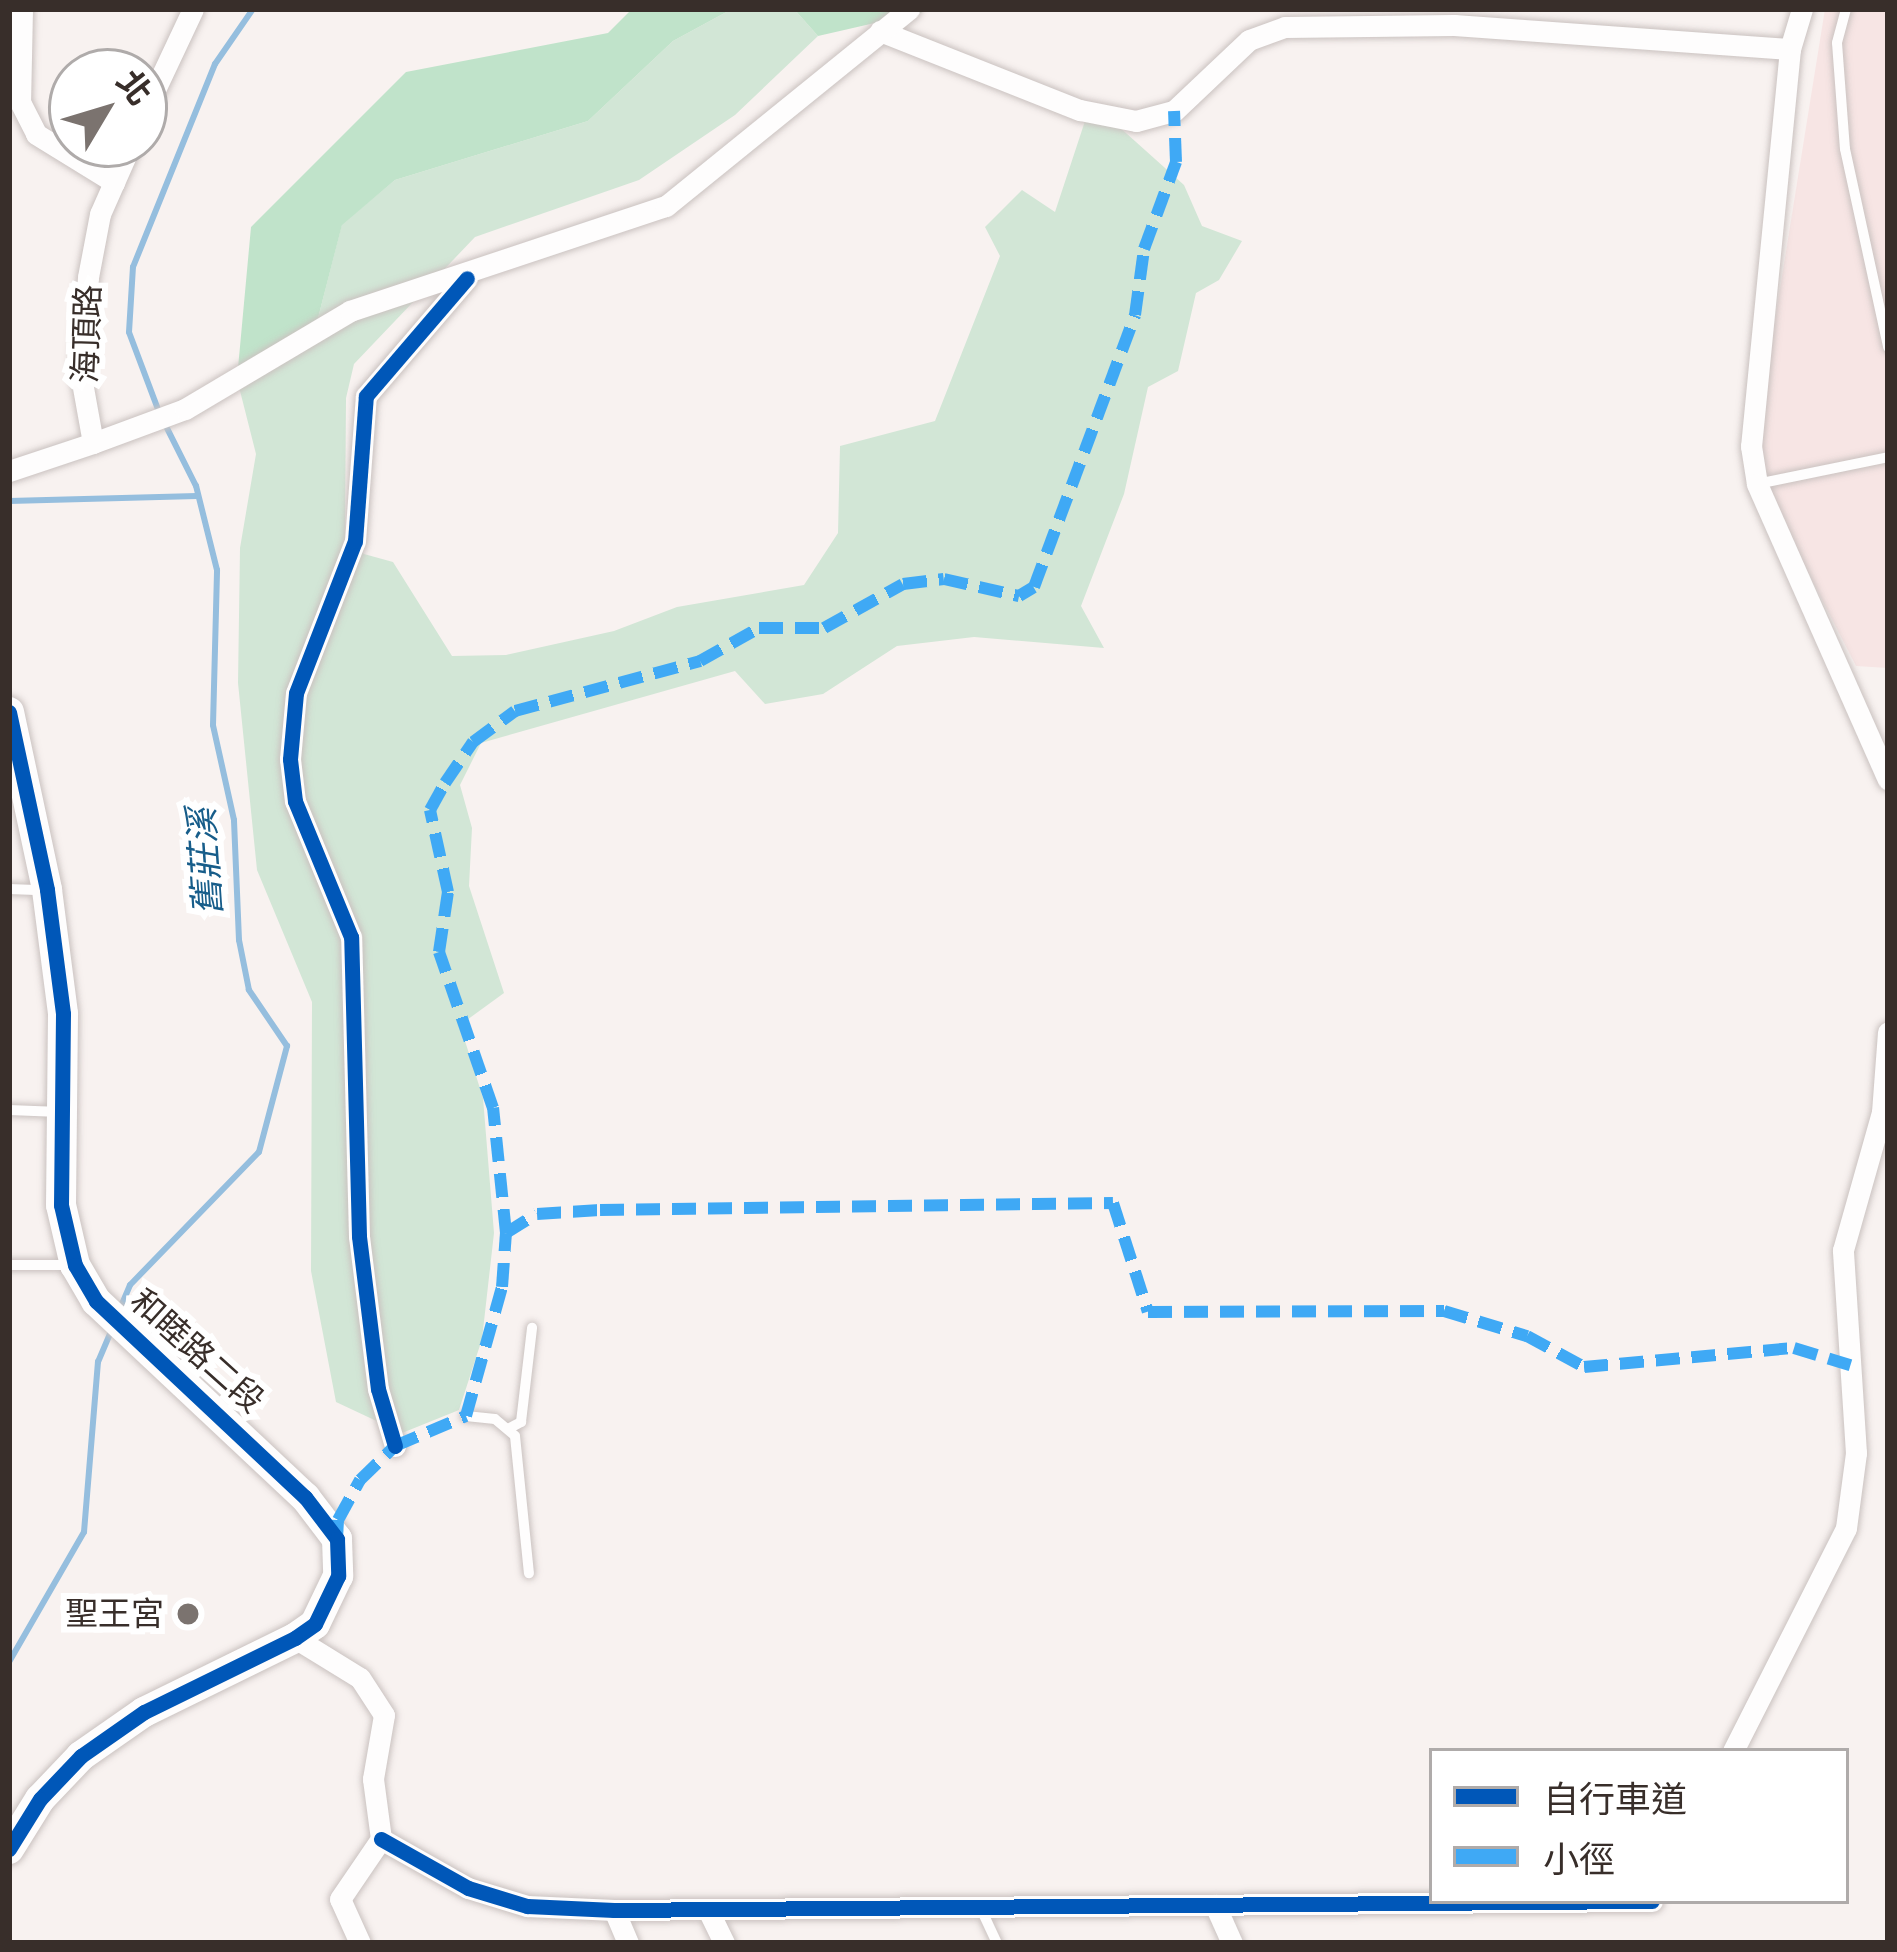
<!DOCTYPE html>
<meta charset="utf-8">
<style>
body{margin:0}
#map{position:relative;width:1897px;height:1952px;overflow:hidden;background:#f8f2f0;font-family:"Roboto Condensed","Noto Sans TC",sans-serif}
div>[style]{position:absolute}
.industrial>*{inset:0;background:#f7e5e4}
.green>*{inset:0;background:#d2e6d6}
.forest>*{inset:0;background:#c0e3ca}
.stream>*{height:6px;margin:-3px;padding:0 3px;transform-origin:3px;border-radius:3px;background:#95bede}
.roads{filter:drop-shadow(0 0 3px #cac2c0) drop-shadow(0 0 3px #cac2c0)}
.lane>*{height:10px;margin:-5px;padding:0 5px;transform-origin:5px;border-radius:5px;background:#fefdfd}
.street>*{height:21px;margin:-10.5px;padding:0 10.5px;transform-origin:10.5px;border-radius:10.5px;background:#fefdfd}
.secondary>*{height:30px;margin:-15px;padding:0 15px;transform-origin:15px;border-radius:15px;background:#fefdfd}
.quiet>*{height:12px;margin-top:-6px;transform-origin:0;background:repeating-linear-gradient(90deg,#3fa9f5 0 24px,transparent 0 36px)}
.cycleway>*{height:15px;margin:-7.5px;padding:0 7.5px;transform-origin:7.5px;border-radius:7.5px;background:#0057b8}
.dots>*{width:33px;height:33px;translate:-50% -50%;box-sizing:border-box;border:6px solid #fff;border-radius:50%}
span{translate:-50% -50%;white-space:nowrap;text-align:center;line-height:1.15;-webkit-text-stroke:12px #fff;paint-order:stroke}
.street-label{font-size:33px;color:#382e2a}
.poi-label{font-size:33px;color:#382e2a}
.right{translate:-100% -50%;text-align:right}
.water-label{font-size:36px;color:#175d8a;font-style:italic}
.frame{position:absolute;inset:0;border:12px solid #382e2a;pointer-events:none}
.legend{position:absolute;left:1429px;top:1748px;width:420px;height:156px;box-sizing:border-box;background:#fff;border:3px solid #afabaa;margin:0;padding:15px 21px;list-style:none;font-size:36px;color:#382e2a}
.legend li{display:flex;align-items:center;gap:24px;height:60px}
.legend b{width:60px;border:3px solid #afabaa}
.north{position:absolute;left:48px;top:48px;width:120px;height:120px;box-sizing:border-box;background:#fff;border:3px solid #afabaa;border-radius:50%;rotate:52deg;font-size:33px;font-weight:700;line-height:48px;text-align:center;color:#382e2a}
.north::after{content:'';display:block;margin:auto;width:42px;height:54px;background:#7b736f;clip-path:polygon(50% 0,100% 100%,50% 72%,0 100%)}
</style>
<div id="map">
<div class="industrial">
<div style="clip-path:polygon(1825px 9px,1888px 9px,1888px 668px,1856px 666px,1752px 463px)"></div>
</div>
<div class="green">
<div style="clip-path:polygon(732px 9px,794px 9px,818px 36px,735px 115px,639px 180px,475px 237px,354px 364px,346px 398px,345px 535px,364px 554px,393px 562px,452px 656px,506px 655px,614px 631px,677px 607px,804px 585px,838px 533px,840px 446px,935px 421px,1000px 256px,985px 227px,1022px 190px,1055px 212px,1086px 118px,1107px 116px,1184px 185px,1202px 226px,1242px 241px,1219px 280px,1196px 293px,1178px 371px,1148px 387px,1124px 494px,1081px 606px,1104px 648px,974px 637px,897px 646px,823px 694px,765px 704px,735px 671px,481px 743px,460px 785px,472px 828px,469px 886px,504px 993px,460px 1025px,483px 1098px,494px 1233px,482px 1339px,459px 1410px,402px 1433px,336px 1402px,311px 1271px,312px 1002px,257px 870px,238px 683px,240px 548px,256px 454px,237px 379px,317px 322px,342px 224px,395px 180px,588px 121px,673px 41px)"></div>
</div>
<div class="forest">
<div style="clip-path:polygon(632px 9px,732px 9px,673px 41px,588px 121px,395px 180px,342px 225px,317px 322px,237px 379px,251px 227px,406px 72px,608px 33px)"></div>
<div style="clip-path:polygon(794px 9px,936px 9px,818px 36px)"></div>
</div>
<div class="stream">
<div style="left:159px;top:412px;width:85px;rotate:-110.6deg"></div>
<div style="left:129px;top:332px;width:65px;rotate:-86.5deg"></div>
<div style="left:133px;top:267px;width:219px;rotate:-68deg"></div>
<div style="left:215px;top:64px;width:67px;rotate:-55.4deg"></div>
<div style="left:9px;top:501px;width:188px;rotate:-1.5deg"></div>
<div style="left:119px;top:1311px;width:28px;rotate:-67deg"></div>
<div style="left:130px;top:1285px;width:185px;rotate:-45.9deg"></div>
<div style="left:259px;top:1152px;width:110px;rotate:-75.2deg"></div>
<div style="left:287px;top:1046px;width:68px;rotate:-124.2deg"></div>
<div style="left:249px;top:990px;width:51px;rotate:-101.3deg"></div>
<div style="left:239px;top:940px;width:120px;rotate:-92.4deg"></div>
<div style="left:234px;top:820px;width:97px;rotate:-102.5deg"></div>
<div style="left:213px;top:725px;width:155px;rotate:-88.5deg"></div>
<div style="left:217px;top:570px;width:87px;rotate:-104deg"></div>
<div style="left:196px;top:486px;width:69px;rotate:-116.6deg"></div>
<div style="left:9px;top:1662px;width:150px;rotate:-60deg"></div>
<div style="left:84px;top:1532px;width:171px;rotate:-85.3deg"></div>
<div style="left:98px;top:1362px;width:36px;rotate:-67deg"></div>
</div>
<div class="roads">
<div class="lane">
<div style="left:1846px;top:9px;width:35px;rotate:105deg"></div>
<div style="left:1837px;top:43px;width:106px;rotate:85.7deg"></div>
<div style="left:1845px;top:149px;width:203px;rotate:77.7deg"></div>
<div style="left:1757px;top:484px;width:134px;rotate:-11.6deg"></div>
<div style="left:9px;top:889px;width:33px;rotate:2deg"></div>
<div style="left:9px;top:1110px;width:51px;rotate:2.2deg"></div>
<div style="left:9px;top:1265px;width:63px"></div>
<div style="left:466px;top:1416px;width:29px;rotate:6deg"></div>
<div style="left:495px;top:1419px;width:26px;rotate:40deg"></div>
<div style="left:515px;top:1436px;width:138px;rotate:84.2deg"></div>
<div style="left:508px;top:1429px;width:15px;rotate:-28deg"></div>
<div style="left:521px;top:1422px;width:95px;rotate:-83.3deg"></div>
<div style="left:981px;top:1909px;width:38px;rotate:65deg"></div>
</div>
<div class="street">
<div style="left:22px;top:9px;width:93px;rotate:91.2deg"></div>
<div style="left:20px;top:102px;width:36px;rotate:63deg"></div>
<div style="left:36px;top:134px;width:92px;rotate:31.6deg"></div>
<div style="left:1802px;top:9px;width:42px;rotate:106.7deg"></div>
<div style="left:1790px;top:49px;width:399px;rotate:95.6deg"></div>
<div style="left:1751px;top:446px;width:38px;rotate:81deg"></div>
<div style="left:1757px;top:484px;width:323px;rotate:66.1deg"></div>
<div style="left:880px;top:31px;width:215px;rotate:21.6deg"></div>
<div style="left:1080px;top:110px;width:57px;rotate:11.1deg"></div>
<div style="left:1136px;top:121px;width:39px;rotate:-15deg"></div>
<div style="left:1174px;top:111px;width:103px;rotate:-43.4deg"></div>
<div style="left:1249px;top:40px;width:38px;rotate:-20deg"></div>
<div style="left:1285px;top:27px;width:169px;rotate:-0.7deg"></div>
<div style="left:1454px;top:25px;width:337px;rotate:4.1deg"></div>
<div style="left:144px;top:113px;width:115px;rotate:-64.8deg"></div>
<div style="left:93px;top:443px;width:98px;rotate:-20.3deg"></div>
<div style="left:185px;top:409px;width:192px;rotate:-30.7deg"></div>
<div style="left:350px;top:311px;width:333px;rotate:-18.4deg"></div>
<div style="left:666px;top:206px;width:313px;rotate:-39deg"></div>
<div style="left:9px;top:471px;width:89px;rotate:-18.4deg"></div>
<div style="left:93px;top:443px;width:73px;rotate:-100.2deg"></div>
<div style="left:80px;top:371px;width:94px;rotate:-85.1deg"></div>
<div style="left:88px;top:277px;width:64px;rotate:-79.2deg"></div>
<div style="left:100px;top:214px;width:77px;rotate:-66.1deg"></div>
<div style="left:395px;top:1446px;width:59px;rotate:-106.6deg"></div>
<div style="left:378px;top:1389px;width:154px;rotate:-97.1deg"></div>
<div style="left:359px;top:1236px;width:299px;rotate:-91.5deg"></div>
<div style="left:351px;top:937px;width:147px;rotate:-112.4deg"></div>
<div style="left:295px;top:801px;width:42px;rotate:-96.8deg"></div>
<div style="left:290px;top:759px;width:66px;rotate:-84.8deg"></div>
<div style="left:296px;top:693px;width:163px;rotate:-68.8deg"></div>
<div style="left:355px;top:541px;width:145px;rotate:-85.7deg"></div>
<div style="left:366px;top:396px;width:155px;rotate:-49.4deg"></div>
<div style="left:295px;top:1638px;width:76px;rotate:31.6deg"></div>
<div style="left:360px;top:1678px;width:44px;rotate:57deg"></div>
<div style="left:384px;top:1715px;width:65px;rotate:99.8deg"></div>
<div style="left:373px;top:1779px;width:61px;rotate:82.4deg"></div>
<div style="left:1733px;top:1751px;width:250px;rotate:-63.1deg"></div>
<div style="left:1846px;top:1528px;width:76px;rotate:-82.4deg"></div>
<div style="left:1856px;top:1453px;width:203px;rotate:-93.7deg"></div>
<div style="left:1843px;top:1250px;width:143px;rotate:-74.2deg"></div>
<div style="left:1882px;top:1112px;width:80px;rotate:-85.7deg"></div>
<div style="left:381px;top:1839px;width:100px;rotate:29.4deg"></div>
<div style="left:468px;top:1888px;width:62px;rotate:17deg"></div>
<div style="left:527px;top:1906px;width:87px;rotate:2.6deg"></div>
<div style="left:614px;top:1910px;width:1038px;rotate:-0.5deg"></div>
<div style="left:1215px;top:1905px;width:42px;rotate:65.9deg"></div>
<div style="left:614px;top:1910px;width:36px;rotate:67deg"></div>
<div style="left:708px;top:1910px;width:37px;rotate:64deg"></div>
<div style="left:360px;top:1943px;width:48px;rotate:-114.4deg"></div>
<div style="left:340px;top:1899px;width:73px;rotate:-55.7deg"></div>
</div>
<div class="secondary">
<div style="left:9px;top:712px;width:182px;rotate:77.9deg"></div>
<div style="left:47px;top:890px;width:125px;rotate:82.6deg"></div>
<div style="left:63px;top:1014px;width:191px;rotate:90.6deg"></div>
<div style="left:61px;top:1205px;width:62px;rotate:76.9deg"></div>
<div style="left:75px;top:1265px;width:42px;rotate:59.7deg"></div>
<div style="left:96px;top:1301px;width:287px;rotate:43.2deg"></div>
<div style="left:305px;top:1497px;width:53px;rotate:52.7deg"></div>
<div style="left:337px;top:1539px;width:37px;rotate:88deg"></div>
<div style="left:338px;top:1576px;width:53px;rotate:115.6deg"></div>
<div style="left:315px;top:1624px;width:24px;rotate:145deg"></div>
<div style="left:295px;top:1638px;width:168px;rotate:153.9deg"></div>
<div style="left:144px;top:1712px;width:77px;rotate:145.1deg"></div>
<div style="left:81px;top:1756px;width:59px;rotate:133.6deg"></div>
<div style="left:40px;top:1799px;width:59px;rotate:121.8deg"></div>
</div>
</div>
<div class="quiet">
<div style="left:506px;top:1233px;width:36px;rotate:-32deg"></div>
<div style="left:537px;top:1214px;width:63px;rotate:-3.6deg"></div>
<div style="left:600px;top:1210px;width:513px;rotate:-0.78deg"></div>
<div style="left:1113px;top:1203px;width:114px;rotate:72.2deg"></div>
<div style="left:1148px;top:1312px;width:296px;rotate:-0.2deg"></div>
<div style="left:1444px;top:1311px;width:87px;rotate:16.8deg"></div>
<div style="left:1527px;top:1336px;width:65px;rotate:28.5deg"></div>
<div style="left:1584px;top:1367px;width:211px;rotate:-5.2deg"></div>
<div style="left:1794px;top:1348px;width:59px;rotate:16.9deg"></div>
<div style="left:337px;top:1539px;width:19px;rotate:-87deg"></div>
<div style="left:338px;top:1520px;width:46px;rotate:-61.2deg"></div>
<div style="left:360px;top:1480px;width:49px;rotate:-44.2deg"></div>
<div style="left:395px;top:1446px;width:77px;rotate:-22.9deg"></div>
<div style="left:466px;top:1416px;width:134px;rotate:-74.4deg"></div>
<div style="left:502px;top:1287px;width:54px;rotate:-85.8deg"></div>
<div style="left:506px;top:1233px;width:126px;rotate:-95.9deg"></div>
<div style="left:493px;top:1108px;width:165px;rotate:-109.1deg"></div>
<div style="left:439px;top:952px;width:61px;rotate:-81.5deg"></div>
<div style="left:448px;top:892px;width:84px;rotate:-102.4deg"></div>
<div style="left:430px;top:810px;width:31px;rotate:-61deg"></div>
<div style="left:445px;top:783px;width:50px;rotate:-55.7deg"></div>
<div style="left:473px;top:742px;width:52px;rotate:-36.4deg"></div>
<div style="left:515px;top:711px;width:192px;rotate:-15.1deg"></div>
<div style="left:700px;top:661px;width:68px;rotate:-29.2deg"></div>
<div style="left:759px;top:628px;width:65px"></div>
<div style="left:824px;top:628px;width:90px;rotate:-29.1deg"></div>
<div style="left:903px;top:584px;width:41px;rotate:-7deg"></div>
<div style="left:944px;top:579px;width:77px;rotate:12.8deg"></div>
<div style="left:1019px;top:596px;width:17px;rotate:-31deg"></div>
<div style="left:1034px;top:587px;width:290px;rotate:-69.6deg"></div>
<div style="left:1135px;top:315px;width:67px;rotate:-82.2deg"></div>
<div style="left:1144px;top:249px;width:93px;rotate:-69.8deg"></div>
<div style="left:1176px;top:162px;width:51px;rotate:-92.2deg"></div>
</div>
<div class="cycleway">
<div style="left:9px;top:712px;width:182px;rotate:77.9deg"></div>
<div style="left:47px;top:890px;width:125px;rotate:82.6deg"></div>
<div style="left:63px;top:1014px;width:191px;rotate:90.6deg"></div>
<div style="left:61px;top:1205px;width:62px;rotate:76.9deg"></div>
<div style="left:75px;top:1265px;width:42px;rotate:59.7deg"></div>
<div style="left:96px;top:1301px;width:287px;rotate:43.2deg"></div>
<div style="left:305px;top:1497px;width:53px;rotate:52.7deg"></div>
<div style="left:337px;top:1539px;width:37px;rotate:88deg"></div>
<div style="left:338px;top:1576px;width:53px;rotate:115.6deg"></div>
<div style="left:315px;top:1624px;width:24px;rotate:145deg"></div>
<div style="left:295px;top:1638px;width:168px;rotate:153.9deg"></div>
<div style="left:144px;top:1712px;width:77px;rotate:145.1deg"></div>
<div style="left:81px;top:1756px;width:59px;rotate:133.6deg"></div>
<div style="left:40px;top:1799px;width:59px;rotate:121.8deg"></div>
<div style="left:395px;top:1446px;width:59px;rotate:-106.6deg"></div>
<div style="left:378px;top:1389px;width:154px;rotate:-97.1deg"></div>
<div style="left:359px;top:1236px;width:299px;rotate:-91.5deg"></div>
<div style="left:351px;top:937px;width:147px;rotate:-112.4deg"></div>
<div style="left:295px;top:801px;width:42px;rotate:-96.8deg"></div>
<div style="left:290px;top:759px;width:66px;rotate:-84.8deg"></div>
<div style="left:296px;top:693px;width:163px;rotate:-68.8deg"></div>
<div style="left:355px;top:541px;width:145px;rotate:-85.7deg"></div>
<div style="left:366px;top:396px;width:155px;rotate:-49.4deg"></div>
<div style="left:381px;top:1839px;width:100px;rotate:29.4deg"></div>
<div style="left:468px;top:1888px;width:62px;rotate:17deg"></div>
<div style="left:527px;top:1906px;width:87px;rotate:2.6deg"></div>
<div style="left:614px;top:1910px;width:1038px;rotate:-0.5deg"></div>
</div>
<div class="dots">
<div style="left:188px;top:1614px;background:#7b736f"></div>
</div>
<div class="street-label">
<span style="left:87px;top:334px;rotate:-88deg">海頂路</span>
<span style="left:197px;top:1351px;rotate:42deg">和睦路二段</span>
</div>
<div class="poi-label">
<span class="right" style="left:164px;top:1614px">聖王宮</span>
</div>
<div class="water-label">
<span style="left:206px;top:862px;rotate:-94deg">舊莊溪</span>
</div>
<div class="frame"></div>
<ul class="legend">
<li><b style="height:15px;background:#0057b8"></b>自行車道</li>
<li><b style="height:15px;background:#3fa9f5"></b>小徑</li>
</ul>
<div class="north">北</div>
</div>
